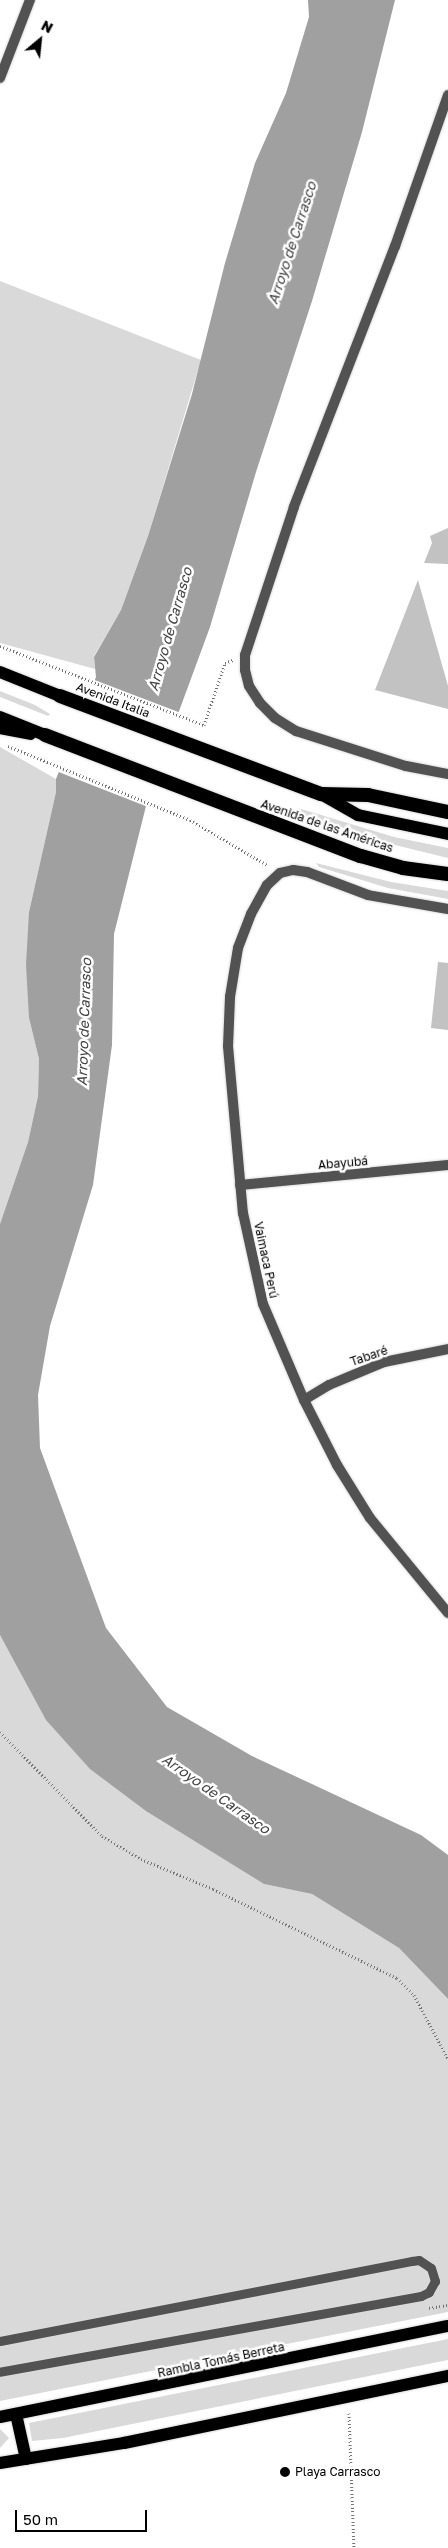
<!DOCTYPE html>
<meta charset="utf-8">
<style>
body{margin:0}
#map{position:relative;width:448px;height:2548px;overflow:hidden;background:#fff;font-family:"Golos Text",sans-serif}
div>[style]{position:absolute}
.green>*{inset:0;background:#d9d9d9}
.water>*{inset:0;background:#a0a0a0}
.pier>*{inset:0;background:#fff}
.building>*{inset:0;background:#c2c2c2}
.path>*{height:3px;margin-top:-1.5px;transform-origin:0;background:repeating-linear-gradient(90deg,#747474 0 1px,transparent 0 3.5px)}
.roads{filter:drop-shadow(0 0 1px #dbdbdb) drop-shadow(0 0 1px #dbdbdb)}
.service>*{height:9px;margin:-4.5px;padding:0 4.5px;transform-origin:4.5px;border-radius:4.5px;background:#525252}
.minor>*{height:10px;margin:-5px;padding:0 5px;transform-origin:5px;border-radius:5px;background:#525252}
.primary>*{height:12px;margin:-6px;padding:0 6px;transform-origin:6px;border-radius:6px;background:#000}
.trunk>*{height:14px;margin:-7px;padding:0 7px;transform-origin:7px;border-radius:7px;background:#000}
.dots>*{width:14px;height:14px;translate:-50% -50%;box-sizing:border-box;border:2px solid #fff;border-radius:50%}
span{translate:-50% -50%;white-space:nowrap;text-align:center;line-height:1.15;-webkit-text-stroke:5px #fff;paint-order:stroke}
.street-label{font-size:12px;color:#000}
.poi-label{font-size:12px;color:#000}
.left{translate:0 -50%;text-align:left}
.water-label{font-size:14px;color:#414141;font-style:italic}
.north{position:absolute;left:15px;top:15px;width:50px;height:50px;-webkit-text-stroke:4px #fff;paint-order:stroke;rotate:28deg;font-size:14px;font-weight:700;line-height:20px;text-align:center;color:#000}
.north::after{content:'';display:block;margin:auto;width:18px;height:22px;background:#000;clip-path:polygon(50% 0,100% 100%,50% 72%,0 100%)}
.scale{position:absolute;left:15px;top:2510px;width:132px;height:22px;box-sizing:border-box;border:2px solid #000;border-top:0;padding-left:6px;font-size:15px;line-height:18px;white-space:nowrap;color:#000;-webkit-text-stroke:4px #fff;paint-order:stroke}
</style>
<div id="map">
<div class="green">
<div style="clip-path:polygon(0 281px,201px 360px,148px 536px,121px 610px,94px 656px,95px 669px,0 643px)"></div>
<div style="clip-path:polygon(0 691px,35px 705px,50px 714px,48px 716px,0 697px)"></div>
<div style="clip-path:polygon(0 747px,56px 779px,56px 792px,29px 912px,29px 1018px,39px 1059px,38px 1096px,28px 1142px,0 1224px)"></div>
<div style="clip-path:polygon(298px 808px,394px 837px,448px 848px,448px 858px,391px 844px,296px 812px)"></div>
<div style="clip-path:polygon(316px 863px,391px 882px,448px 891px,448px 899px,388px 888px,319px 867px)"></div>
<div style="clip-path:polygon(0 1635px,9px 1651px,225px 1858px,264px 1884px,312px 1894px,399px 1948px,448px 1999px,448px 2312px,0 2401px)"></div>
<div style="clip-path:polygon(448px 2339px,448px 2360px,63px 2438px,32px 2441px,29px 2423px)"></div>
<div style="clip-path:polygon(0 2429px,9px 2438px,0 2448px)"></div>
</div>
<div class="water">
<div style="clip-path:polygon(308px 0,395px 0,362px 132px,312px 301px,256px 472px,210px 627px,150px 790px,114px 934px,112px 1045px,93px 1185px,50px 1326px,38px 1395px,40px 1448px,106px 1628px,167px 1707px,252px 1756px,421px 1835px,448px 1855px,448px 1999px,399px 1948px,312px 1894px,264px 1884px,146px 1811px,90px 1769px,46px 1720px,0 1635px,0 1224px,28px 1142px,38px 1096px,39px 1059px,29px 1018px,26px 965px,29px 912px,56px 792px,56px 779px,96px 677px,94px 657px,121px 610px,148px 536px,192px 394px,225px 263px,255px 163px,286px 93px,309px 17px)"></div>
</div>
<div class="pier">
<div style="clip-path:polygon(92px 679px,181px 713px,148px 807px,56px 771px)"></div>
</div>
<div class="building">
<div style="clip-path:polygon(448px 528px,448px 564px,424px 563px,432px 543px,430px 536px)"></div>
<div style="clip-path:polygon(418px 580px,448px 686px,448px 709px,375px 690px)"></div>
<div style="clip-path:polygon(438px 962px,448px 963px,448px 1030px,431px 1028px)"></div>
</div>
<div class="path">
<div style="left:0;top:646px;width:219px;rotate:21.2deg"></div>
<div style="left:204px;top:725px;width:65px;rotate:-71.3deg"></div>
<div style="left:225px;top:663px;width:9px;rotate:-21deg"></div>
<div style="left:8px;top:746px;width:196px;rotate:22.1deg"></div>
<div style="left:190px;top:820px;width:91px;rotate:30.2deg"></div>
<div style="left:0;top:1732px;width:146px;rotate:45.6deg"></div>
<div style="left:102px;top:1836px;width:45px;rotate:30.5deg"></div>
<div style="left:141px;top:1859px;width:78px;rotate:22.6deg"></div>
<div style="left:213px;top:1889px;width:204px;rotate:25.8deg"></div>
<div style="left:397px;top:1978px;width:24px;rotate:45deg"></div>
<div style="left:414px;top:1995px;width:72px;rotate:62deg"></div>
<div style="left:429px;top:2308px;width:19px;rotate:-9deg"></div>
<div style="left:349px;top:2413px;width:135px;rotate:87.9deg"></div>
</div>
<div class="roads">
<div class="service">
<div style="left:0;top:2341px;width:420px;rotate:-11deg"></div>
<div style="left:412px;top:2261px;width:7px;rotate:-8deg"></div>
<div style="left:419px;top:2260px;width:14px;rotate:34deg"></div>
<div style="left:431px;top:2268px;width:14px;rotate:73deg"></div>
<div style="left:435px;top:2281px;width:13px;rotate:119deg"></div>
<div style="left:429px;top:2292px;width:9px;rotate:153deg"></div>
<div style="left:421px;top:2296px;width:428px;rotate:169.8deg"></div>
</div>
<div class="minor">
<div style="left:0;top:78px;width:84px;rotate:-69deg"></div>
<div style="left:448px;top:95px;width:160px;rotate:109.3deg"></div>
<div style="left:395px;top:246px;width:280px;rotate:111.2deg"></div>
<div style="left:294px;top:507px;width:156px;rotate:108.3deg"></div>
<div style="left:245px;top:655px;width:15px;rotate:90deg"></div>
<div style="left:245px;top:670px;width:16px;rotate:76deg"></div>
<div style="left:249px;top:686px;width:20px;rotate:57deg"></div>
<div style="left:260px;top:703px;width:21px;rotate:45deg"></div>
<div style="left:275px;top:718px;width:25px;rotate:32deg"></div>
<div style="left:296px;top:731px;width:115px;rotate:17.7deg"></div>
<div style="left:406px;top:766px;width:43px;rotate:10.8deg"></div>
<div style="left:448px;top:909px;width:81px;rotate:-170.1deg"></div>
<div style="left:368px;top:895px;width:65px;rotate:-159.3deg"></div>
<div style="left:307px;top:872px;width:14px;rotate:-172deg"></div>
<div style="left:293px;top:870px;width:13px;rotate:167deg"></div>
<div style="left:280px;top:873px;width:18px;rotate:137deg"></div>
<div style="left:267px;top:885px;width:33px;rotate:119deg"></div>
<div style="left:251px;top:914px;width:36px;rotate:111deg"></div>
<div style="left:238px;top:948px;width:50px;rotate:99.3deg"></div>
<div style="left:230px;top:997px;width:49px;rotate:92.3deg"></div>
<div style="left:228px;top:1046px;width:168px;rotate:84.9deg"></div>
<div style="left:243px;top:1213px;width:93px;rotate:77.6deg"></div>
<div style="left:263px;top:1304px;width:104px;rotate:66.9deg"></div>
<div style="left:304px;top:1400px;width:73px;rotate:63.1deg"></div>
<div style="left:337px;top:1465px;width:62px;rotate:58.1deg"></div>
<div style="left:370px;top:1518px;width:123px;rotate:50.6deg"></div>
<div style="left:240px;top:1185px;width:209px;rotate:-5.5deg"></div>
<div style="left:304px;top:1400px;width:29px;rotate:-31deg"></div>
<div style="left:329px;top:1385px;width:60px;rotate:-22.7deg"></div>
<div style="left:384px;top:1362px;width:65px;rotate:-11.5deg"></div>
</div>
<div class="primary">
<div style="left:0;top:672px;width:65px;rotate:21.8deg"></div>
<div style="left:0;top:717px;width:48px;rotate:21.8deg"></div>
<div style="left:0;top:728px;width:31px;rotate:11deg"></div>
<div style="left:321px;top:794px;width:43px;rotate:29.6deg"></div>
<div style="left:358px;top:815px;width:92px;rotate:11.9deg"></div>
<div style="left:16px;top:2414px;width:46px;rotate:77.5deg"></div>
<div style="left:0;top:2417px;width:457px;rotate:-11.5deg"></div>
<div style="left:0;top:2463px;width:126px;rotate:-9.2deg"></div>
<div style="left:124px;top:2443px;width:331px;rotate:-11.7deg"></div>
</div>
<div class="trunk">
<div style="left:60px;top:696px;width:279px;rotate:20.6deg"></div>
<div style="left:321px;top:794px;width:47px;rotate:1.2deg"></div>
<div style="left:368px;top:795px;width:82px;rotate:12deg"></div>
<div style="left:45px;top:735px;width:338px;rotate:21deg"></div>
<div style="left:361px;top:856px;width:44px;rotate:15.9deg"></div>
<div style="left:403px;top:868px;width:45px;rotate:7.6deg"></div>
</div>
</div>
<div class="dots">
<div style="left:285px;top:2472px;background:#000"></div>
</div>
<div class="street-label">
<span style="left:113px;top:700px;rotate:21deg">Avenida Italia</span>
<span style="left:327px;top:826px;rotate:19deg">Avenida de las Américas</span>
<span style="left:343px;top:1163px;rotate:-5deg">Abayubá</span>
<span style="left:266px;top:1260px;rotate:78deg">Vaimaca Perú</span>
<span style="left:369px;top:1356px;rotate:-19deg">Tabaré</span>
<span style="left:221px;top:2360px;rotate:-12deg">Rambla Tomás Berreta</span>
</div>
<div class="poi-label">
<span class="left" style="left:295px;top:2472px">Playa Carrasco</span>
</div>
<div class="water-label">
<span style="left:292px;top:243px;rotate:-72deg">Arroyo de Carrasco</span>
<span style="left:170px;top:629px;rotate:-74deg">Arroyo de Carrasco</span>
<span style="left:84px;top:1022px;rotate:-88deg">Arroyo de Carrasco</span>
<span style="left:216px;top:1794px;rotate:35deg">Arroyo de Carrasco</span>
</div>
<div class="north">N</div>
<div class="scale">50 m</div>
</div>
